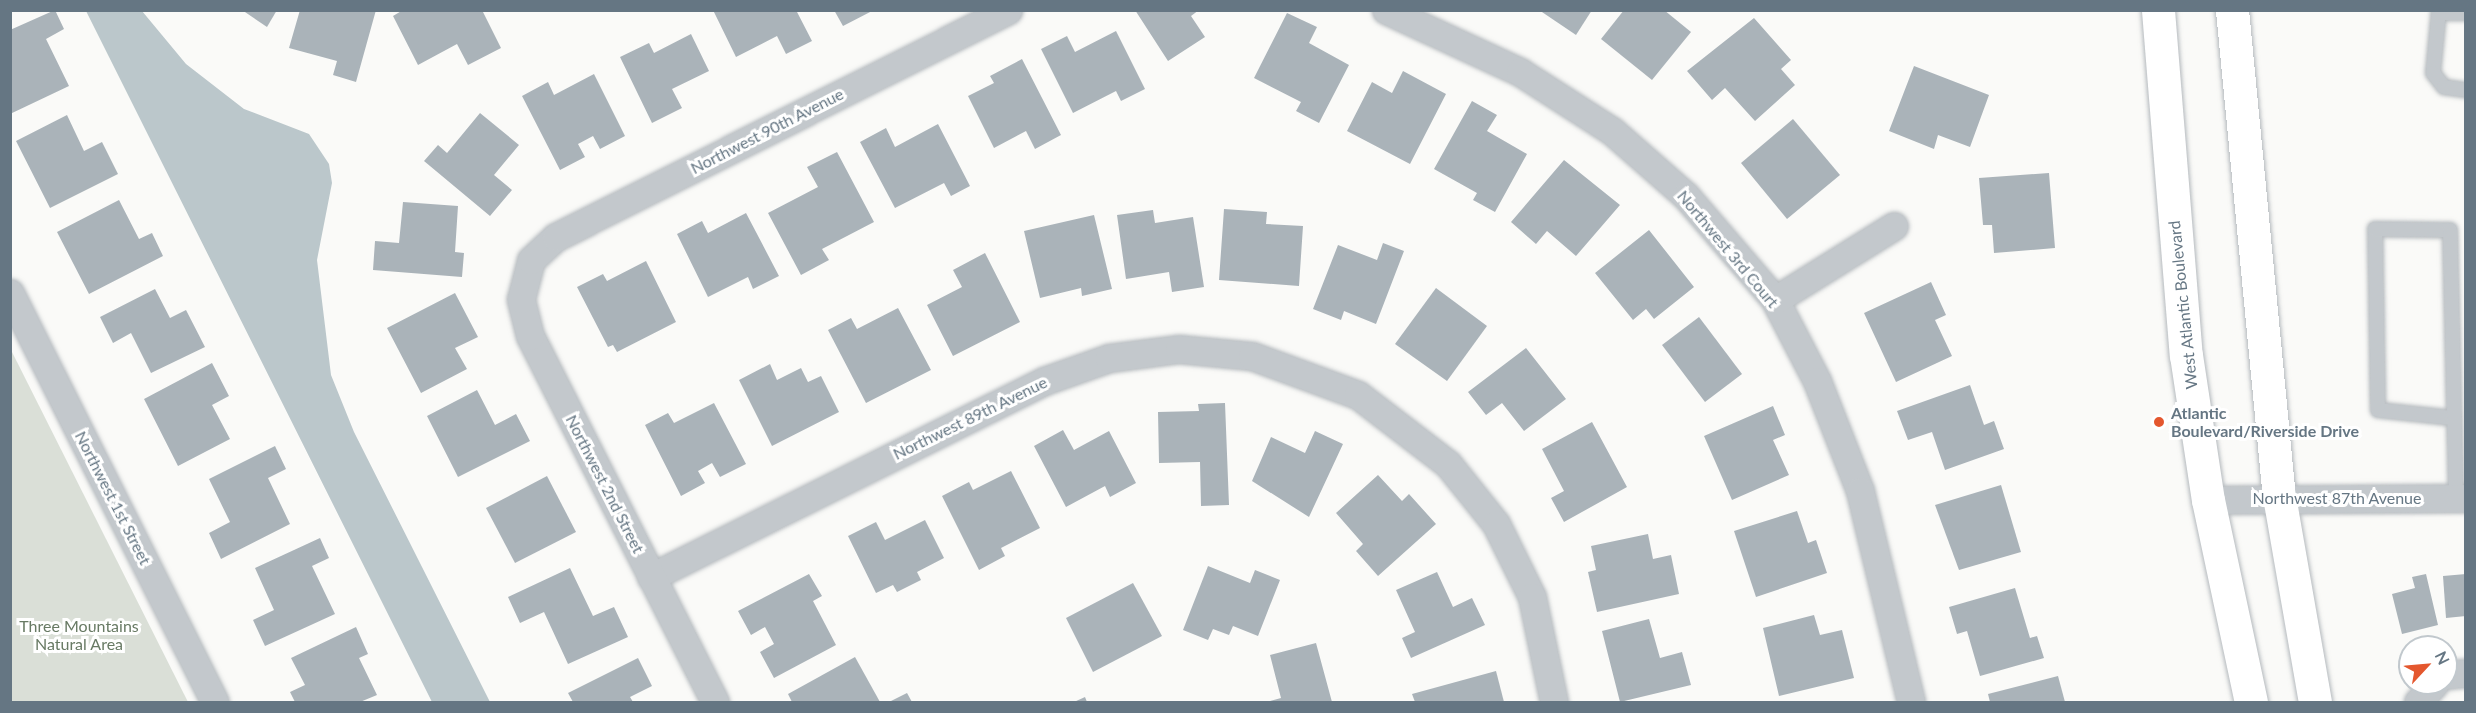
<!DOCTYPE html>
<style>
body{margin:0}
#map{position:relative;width:2476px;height:713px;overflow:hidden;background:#fafaf8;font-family:Lato,sans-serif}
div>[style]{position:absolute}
.green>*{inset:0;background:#dadfd7}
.water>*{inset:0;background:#bbc7cb}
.building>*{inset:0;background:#aab3b9}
.roads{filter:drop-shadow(0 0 2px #b5babe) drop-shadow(0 0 2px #b5babe)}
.lane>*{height:14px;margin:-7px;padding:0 7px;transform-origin:7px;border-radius:7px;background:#c3c8cc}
.street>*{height:27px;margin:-13.5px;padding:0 13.5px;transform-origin:13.5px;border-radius:13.5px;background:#c3c8cc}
.primary>*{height:33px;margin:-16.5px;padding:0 16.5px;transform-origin:16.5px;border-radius:16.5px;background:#fff}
.dots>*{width:16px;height:16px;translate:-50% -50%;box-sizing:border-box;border:3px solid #fff;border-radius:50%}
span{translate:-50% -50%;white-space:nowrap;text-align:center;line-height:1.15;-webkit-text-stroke:6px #fff;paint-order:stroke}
.street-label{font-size:16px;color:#657683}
.poi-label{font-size:16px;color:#657683;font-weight:700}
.left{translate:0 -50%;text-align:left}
.park-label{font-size:16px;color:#687a64}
.frame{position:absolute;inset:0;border:12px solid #657683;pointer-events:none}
.north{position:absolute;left:2398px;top:635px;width:60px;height:60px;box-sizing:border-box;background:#fff;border:2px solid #c1c8cd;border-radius:50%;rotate:64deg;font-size:16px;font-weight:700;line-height:24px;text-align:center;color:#657683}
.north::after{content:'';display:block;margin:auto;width:21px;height:27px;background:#e4572e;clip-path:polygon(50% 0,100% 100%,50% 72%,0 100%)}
</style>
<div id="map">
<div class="green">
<div style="clip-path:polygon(10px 350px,11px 350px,188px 702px,11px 702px)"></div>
</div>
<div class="water">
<div style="clip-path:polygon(86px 11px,142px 11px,186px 64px,244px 109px,309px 134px,329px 164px,332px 183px,317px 260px,331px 375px,354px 432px,490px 702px,432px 702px)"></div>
</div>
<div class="building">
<div style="clip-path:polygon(55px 10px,64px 29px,46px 39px,69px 86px,10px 114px,10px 30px)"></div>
<div style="clip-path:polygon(242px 10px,277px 10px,267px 27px)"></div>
<div style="clip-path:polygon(300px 10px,376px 10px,356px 82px,333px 75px,337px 61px,289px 48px)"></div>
<div style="clip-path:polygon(403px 10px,482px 10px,501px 48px,468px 65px,457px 44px,418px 65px,393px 16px)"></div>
<div style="clip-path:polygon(713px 10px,796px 10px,812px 41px,786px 54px,777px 36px,736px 57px)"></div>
<div style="clip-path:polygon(834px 10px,874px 10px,843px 26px)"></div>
<div style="clip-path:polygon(1135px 10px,1199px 10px,1191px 16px,1205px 37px,1168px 61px)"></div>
<div style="clip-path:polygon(1539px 10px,1592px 10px,1576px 35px)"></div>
<div style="clip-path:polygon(1624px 10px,1664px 10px,1691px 32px,1652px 80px,1601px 39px)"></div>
<div style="clip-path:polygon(1287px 13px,1317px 27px,1309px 43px,1349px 65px,1319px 123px,1296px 111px,1301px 102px,1254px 78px)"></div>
<div style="clip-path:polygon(1754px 18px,1791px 60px,1781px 69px,1795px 85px,1755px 121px,1725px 88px,1712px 100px,1687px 71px)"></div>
<div style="clip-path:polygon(1116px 31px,1145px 89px,1121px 101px,1116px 91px,1073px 113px,1041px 49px,1067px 36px,1075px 52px)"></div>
<div style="clip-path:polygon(691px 34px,709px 71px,672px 89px,682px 108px,652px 123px,620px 57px,649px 43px,654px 53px)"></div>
<div style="clip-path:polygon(1022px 59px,1061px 135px,1035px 149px,1026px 131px,994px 148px,968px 96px,994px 83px,990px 76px)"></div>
<div style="clip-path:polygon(1914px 66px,1989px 95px,1970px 147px,1938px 135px,1934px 149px,1889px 131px)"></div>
<div style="clip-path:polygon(1403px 71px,1446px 94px,1410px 164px,1347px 131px,1372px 82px,1392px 93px)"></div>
<div style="clip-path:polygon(594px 74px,625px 136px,600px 149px,593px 136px,578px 144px,585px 157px,560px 170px,522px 96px,548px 82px,554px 95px)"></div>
<div style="clip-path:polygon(1472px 101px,1497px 115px,1487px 131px,1527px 154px,1495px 212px,1473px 200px,1477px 193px,1434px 169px)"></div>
<div style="clip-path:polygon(480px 113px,519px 145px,494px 175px,512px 190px,490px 216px,424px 161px,438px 145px,447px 153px)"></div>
<div style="clip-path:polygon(67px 115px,84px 151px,102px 142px,118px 174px,50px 208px,16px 141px)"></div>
<div style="clip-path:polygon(1793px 119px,1840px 175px,1787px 219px,1741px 163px)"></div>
<div style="clip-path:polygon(938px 124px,970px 186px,951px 196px,944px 183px,895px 208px,860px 142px,886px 128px,895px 147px)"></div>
<div style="clip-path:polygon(837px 152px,874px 222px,822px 249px,829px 260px,801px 275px,768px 213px,818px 187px,807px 167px)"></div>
<div style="clip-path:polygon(1564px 160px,1620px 205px,1576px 256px,1547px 231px,1536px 244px,1511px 222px)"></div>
<div style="clip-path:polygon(2049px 173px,2055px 248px,1994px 253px,1992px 225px,1983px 225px,1979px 178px)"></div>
<div style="clip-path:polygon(119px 200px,139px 239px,152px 233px,163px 256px,89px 294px,57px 232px)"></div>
<div style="clip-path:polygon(403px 202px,458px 206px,455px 252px,464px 253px,462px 277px,373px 270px,375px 241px,399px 243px)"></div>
<div style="clip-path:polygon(1224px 209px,1267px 212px,1266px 224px,1303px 226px,1299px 286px,1219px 280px)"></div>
<div style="clip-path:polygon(1153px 210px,1155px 223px,1193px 217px,1204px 287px,1172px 292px,1169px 272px,1126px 279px,1117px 215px)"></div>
<div style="clip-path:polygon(746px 213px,779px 276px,753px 289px,748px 277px,708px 297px,677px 234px,702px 221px,708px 233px)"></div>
<div style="clip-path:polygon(1094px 215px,1112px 289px,1082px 296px,1081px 288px,1040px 298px,1024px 231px)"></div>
<div style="clip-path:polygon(1649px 230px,1694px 287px,1654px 319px,1646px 309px,1633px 320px,1595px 273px)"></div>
<div style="clip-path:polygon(1383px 243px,1404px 251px,1376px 324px,1344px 311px,1341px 320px,1313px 309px,1338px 245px,1377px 260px)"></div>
<div style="clip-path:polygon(985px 253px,1020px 322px,953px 356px,927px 305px,962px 287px,953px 270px)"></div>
<div style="clip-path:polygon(646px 261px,676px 322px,617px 352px,613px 345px,608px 347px,577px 287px,603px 274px,607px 281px)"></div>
<div style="clip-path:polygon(1931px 282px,1946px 315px,1935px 320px,1952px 356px,1896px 382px,1864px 313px)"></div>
<div style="clip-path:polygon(1436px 288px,1487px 326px,1447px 381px,1395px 344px)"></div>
<div style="clip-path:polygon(155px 289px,170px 318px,186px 310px,205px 347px,151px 373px,131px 333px,113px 343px,100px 317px)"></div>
<div style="clip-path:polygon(455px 293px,478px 337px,455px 348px,467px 369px,421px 393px,387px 328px)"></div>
<div style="clip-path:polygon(898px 308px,931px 370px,866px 403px,828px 330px,851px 318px,857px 329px)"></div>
<div style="clip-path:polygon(1699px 317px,1742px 374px,1705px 402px,1662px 345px)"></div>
<div style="clip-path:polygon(1526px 348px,1566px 399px,1524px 431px,1502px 403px,1486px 415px,1468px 392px)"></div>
<div style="clip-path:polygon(212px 363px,229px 396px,212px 405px,230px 439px,178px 466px,144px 399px)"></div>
<div style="clip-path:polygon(770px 364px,777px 380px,801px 368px,808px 382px,821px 376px,839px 412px,772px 446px,739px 380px)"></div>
<div style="clip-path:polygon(1970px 385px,1984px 425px,1994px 421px,2004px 449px,1945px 470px,1932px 432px,1908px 440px,1897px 411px)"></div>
<div style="clip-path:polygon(477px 390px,495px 425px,516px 414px,530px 441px,458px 477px,427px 416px)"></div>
<div style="clip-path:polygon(714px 403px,746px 464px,720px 477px,712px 463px,698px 471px,705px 483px,681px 496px,645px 425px,668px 413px,674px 423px)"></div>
<div style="clip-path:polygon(1225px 403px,1229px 505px,1201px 506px,1200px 462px,1159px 463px,1158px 412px,1199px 411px,1198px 404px)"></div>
<div style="clip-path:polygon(1773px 406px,1785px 435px,1773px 440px,1789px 475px,1732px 500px,1704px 436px)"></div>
<div style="clip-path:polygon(1592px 422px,1627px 487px,1564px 522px,1551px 498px,1564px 491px,1542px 449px)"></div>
<div style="clip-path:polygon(1063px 430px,1074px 450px,1109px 431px,1136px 483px,1110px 497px,1105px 486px,1066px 507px,1034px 446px)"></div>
<div style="clip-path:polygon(1315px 431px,1343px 444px,1309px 517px,1252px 481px,1271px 437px,1305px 453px)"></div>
<div style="clip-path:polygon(275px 446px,286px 469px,268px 478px,290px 524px,221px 559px,209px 533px,230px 522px,209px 479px)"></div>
<div style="clip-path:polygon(1011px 471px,1040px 528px,1001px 548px,1005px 556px,979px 570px,942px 496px,969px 482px,973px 490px)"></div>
<div style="clip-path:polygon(1378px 475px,1402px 501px,1409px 494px,1436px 524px,1378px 576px,1356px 551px,1363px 544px,1336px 513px)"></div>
<div style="clip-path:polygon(547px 476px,576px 532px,515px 563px,486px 508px)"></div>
<div style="clip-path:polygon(2001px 485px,2021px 552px,1959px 570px,1935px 505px)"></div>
<div style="clip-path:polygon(1797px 511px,1808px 543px,1816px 540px,1827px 573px,1756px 597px,1734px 531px)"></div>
<div style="clip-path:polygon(925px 520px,944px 558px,917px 572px,921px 580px,897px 592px,893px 585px,876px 593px,848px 536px,876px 522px,885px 540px)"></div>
<div style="clip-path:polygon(1648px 534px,1653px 559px,1671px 555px,1679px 594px,1597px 612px,1588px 572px,1596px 570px,1591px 546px)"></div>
<div style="clip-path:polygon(320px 538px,329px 558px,312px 566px,335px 614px,265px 646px,253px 620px,274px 610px,255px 568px)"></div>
<div style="clip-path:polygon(1208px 566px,1250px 583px,1255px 570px,1280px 580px,1258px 636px,1233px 626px,1229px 635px,1213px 629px,1208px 640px,1183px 630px)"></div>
<div style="clip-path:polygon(570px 568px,593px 616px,614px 607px,628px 637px,568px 664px,544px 612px,520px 623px,508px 597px)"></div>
<div style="clip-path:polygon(1437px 572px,1453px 607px,1472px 598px,1485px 625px,1411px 658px,1402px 638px,1415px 632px,1396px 590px)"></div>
<div style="clip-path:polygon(809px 574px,822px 596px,813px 601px,836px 645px,774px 678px,760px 652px,774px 644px,765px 627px,751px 635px,738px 611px)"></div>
<div style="clip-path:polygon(2426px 574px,2438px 625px,2402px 634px,2392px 594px,2415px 588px,2412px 577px)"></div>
<div style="clip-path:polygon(2466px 574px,2466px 616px,2446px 618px,2443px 576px)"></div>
<div style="clip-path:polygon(1133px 583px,1162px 636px,1093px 672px,1066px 618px)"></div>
<div style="clip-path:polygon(2015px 588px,2030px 638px,2037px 636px,2044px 658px,1980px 676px,1967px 631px,1957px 634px,1949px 607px)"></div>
<div style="clip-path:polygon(1814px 615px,1820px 635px,1842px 630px,1854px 678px,1779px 696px,1763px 628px)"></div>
<div style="clip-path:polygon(1649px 619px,1660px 658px,1682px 652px,1691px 685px,1620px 702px,1602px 631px)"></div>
<div style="clip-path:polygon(356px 627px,368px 654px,359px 658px,377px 695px,360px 702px,295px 702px,290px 692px,305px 685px,291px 658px)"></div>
<div style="clip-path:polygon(1316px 643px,1332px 702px,1266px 702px,1281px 698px,1270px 655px)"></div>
<div style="clip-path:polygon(855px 657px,880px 702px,792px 702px,788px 694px)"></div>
<div style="clip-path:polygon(638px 658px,652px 686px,630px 697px,633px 702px,573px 702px,568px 693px)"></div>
<div style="clip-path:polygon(1496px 671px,1504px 702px,1415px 702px,1412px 694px)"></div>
<div style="clip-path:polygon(2058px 676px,2065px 702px,1990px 702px,1988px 694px)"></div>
<div style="clip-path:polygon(907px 693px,912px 702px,889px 702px)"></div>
<div style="clip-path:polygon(1085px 697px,1087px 702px,1074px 702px)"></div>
</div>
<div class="roads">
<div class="lane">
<div style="left:2439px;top:10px;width:63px;rotate:95.4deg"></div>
<div style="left:2433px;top:73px;width:18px;rotate:52deg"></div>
<div style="left:2444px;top:87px;width:22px;rotate:8deg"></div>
<div style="left:2439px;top:13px;width:27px"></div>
<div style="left:2452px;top:418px;width:74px;rotate:-173.8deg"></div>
<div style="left:2378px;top:410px;width:181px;rotate:-90.9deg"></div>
<div style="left:2375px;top:229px;width:75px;rotate:0.8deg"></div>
<div style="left:2450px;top:230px;width:269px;rotate:88.7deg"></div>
</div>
<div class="street">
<div style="left:1386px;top:10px;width:148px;rotate:24.8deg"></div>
<div style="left:1520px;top:72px;width:109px;rotate:32.7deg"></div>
<div style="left:1612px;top:131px;width:98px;rotate:41.3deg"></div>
<div style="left:1686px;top:196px;width:137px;rotate:49.4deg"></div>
<div style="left:1775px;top:300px;width:91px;rotate:62.6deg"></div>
<div style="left:1817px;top:381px;width:118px;rotate:68.6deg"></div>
<div style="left:1860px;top:491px;width:217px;rotate:76.4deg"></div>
<div style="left:10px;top:293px;width:457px;rotate:63.4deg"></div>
<div style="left:1775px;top:300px;width:140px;rotate:-31.9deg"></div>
<div style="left:2208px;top:500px;width:258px;rotate:-0.4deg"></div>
<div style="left:651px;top:577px;width:439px;rotate:-26.5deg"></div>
<div style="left:1044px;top:381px;width:69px;rotate:-19.5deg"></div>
<div style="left:1109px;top:358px;width:71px;rotate:-7.3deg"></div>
<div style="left:1179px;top:349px;width:73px;rotate:5.5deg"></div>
<div style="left:1252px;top:356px;width:113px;rotate:20.2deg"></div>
<div style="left:1358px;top:395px;width:113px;rotate:37.5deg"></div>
<div style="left:1448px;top:464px;width:77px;rotate:51.3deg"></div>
<div style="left:1496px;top:524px;width:81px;rotate:63.7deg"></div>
<div style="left:1532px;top:597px;width:107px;rotate:78.2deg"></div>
<div style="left:2446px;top:675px;width:20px;rotate:-6deg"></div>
<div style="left:715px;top:702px;width:410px;rotate:-116.8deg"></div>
<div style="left:530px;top:336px;width:38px;rotate:-104deg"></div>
<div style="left:521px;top:299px;width:40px;rotate:-75.6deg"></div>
<div style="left:531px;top:260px;width:34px;rotate:-43deg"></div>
<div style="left:556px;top:237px;width:506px;rotate:-26.67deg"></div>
<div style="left:2418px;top:702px;width:25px;rotate:-48deg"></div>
</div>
<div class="primary">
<div style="left:2158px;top:10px;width:346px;rotate:85.4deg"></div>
<div style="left:2186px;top:355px;width:147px;rotate:81.4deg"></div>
<div style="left:2208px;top:500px;width:207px;rotate:78deg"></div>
<div style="left:2232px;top:10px;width:488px;rotate:84.5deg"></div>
<div style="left:2279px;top:496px;width:209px;rotate:80.1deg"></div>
</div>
</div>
<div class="dots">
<div style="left:2159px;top:422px;background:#e4572e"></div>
</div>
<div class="street-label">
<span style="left:767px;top:131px;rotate:-27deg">Northwest 90th Avenue</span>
<span style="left:1728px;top:249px;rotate:50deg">Northwest 3rd Court</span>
<span style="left:2183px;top:305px;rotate:-96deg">West Atlantic Boulevard</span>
<span style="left:970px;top:418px;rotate:-26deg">Northwest 89th Avenue</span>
<span style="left:605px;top:484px;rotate:63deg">Northwest 2nd Street</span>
<span style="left:113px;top:498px;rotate:63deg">Northwest 1st Street</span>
<span style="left:2337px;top:498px">Northwest 87th Avenue</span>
</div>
<div class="poi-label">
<span class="left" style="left:2171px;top:422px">Atlantic<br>Boulevard/Riverside Drive</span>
</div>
<div class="park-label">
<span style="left:79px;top:635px">Three Mountains<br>Natural Area</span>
</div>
<div class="frame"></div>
<div class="north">N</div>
</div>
